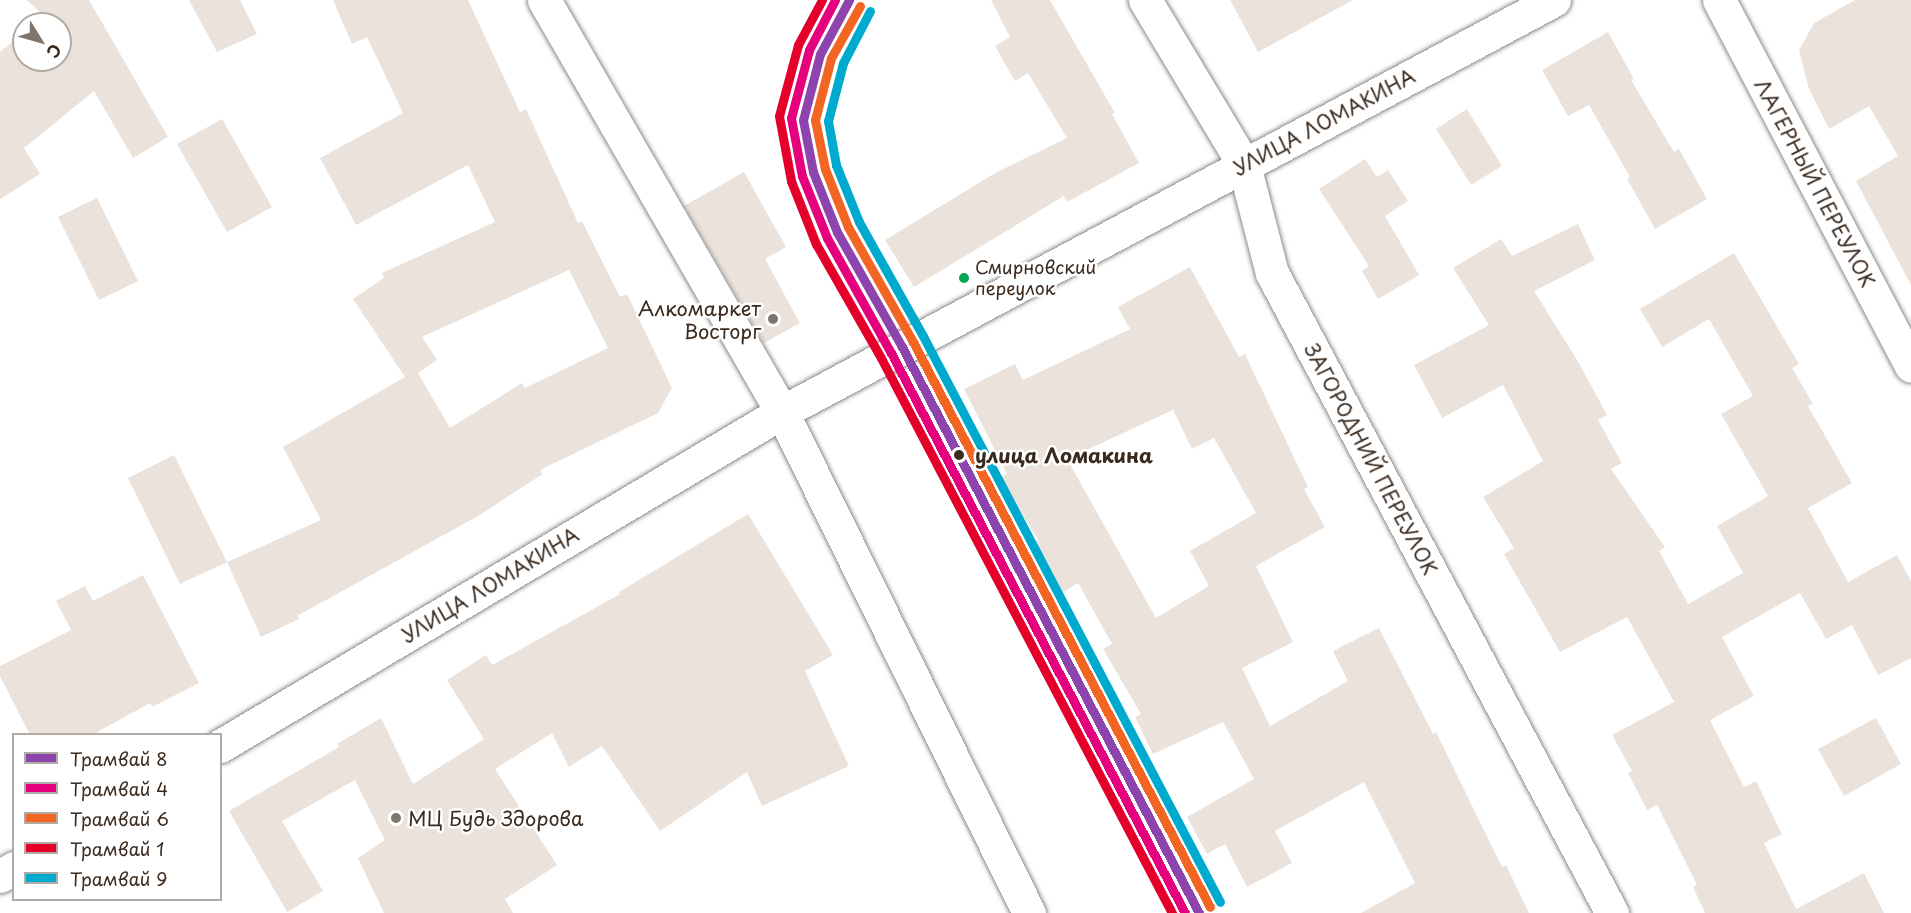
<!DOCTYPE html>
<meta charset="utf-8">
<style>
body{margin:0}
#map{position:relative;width:1911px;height:913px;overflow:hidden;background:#fff;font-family:"Playpen Sans",sans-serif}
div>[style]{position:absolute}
.building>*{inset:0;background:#ebe3db}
.roads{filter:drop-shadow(0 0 2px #8e8b88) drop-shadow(0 0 2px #8e8b88)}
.minor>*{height:33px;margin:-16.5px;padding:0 16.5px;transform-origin:16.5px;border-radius:16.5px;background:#fff}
.major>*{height:33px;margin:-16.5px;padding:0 16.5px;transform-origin:16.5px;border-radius:16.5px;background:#fff}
.tram-1>*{height:9px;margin:-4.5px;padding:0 4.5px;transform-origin:4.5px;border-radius:4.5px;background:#8e44ad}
.tram-2>*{height:9px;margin:-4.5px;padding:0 4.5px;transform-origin:4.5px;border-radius:4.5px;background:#e5007d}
.tram-3>*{height:9px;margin:-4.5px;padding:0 4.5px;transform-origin:4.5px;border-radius:4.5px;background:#f26522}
.tram-4>*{height:9px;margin:-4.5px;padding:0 4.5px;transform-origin:4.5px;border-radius:4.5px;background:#e4002b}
.tram-5>*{height:9px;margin:-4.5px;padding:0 4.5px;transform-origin:4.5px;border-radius:4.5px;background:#00a9ce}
.dots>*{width:16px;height:16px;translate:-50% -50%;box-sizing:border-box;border:3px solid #fff;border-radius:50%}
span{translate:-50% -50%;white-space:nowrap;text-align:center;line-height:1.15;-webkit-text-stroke:5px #fff;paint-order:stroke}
.bus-label{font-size:18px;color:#3b2a1e}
.left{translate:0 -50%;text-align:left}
.street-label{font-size:20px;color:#3b2a1e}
.poi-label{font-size:20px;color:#3b2a1e}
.right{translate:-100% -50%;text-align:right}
.stop-label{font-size:20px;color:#3b2a1e;font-weight:700}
.legend{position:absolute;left:12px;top:733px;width:210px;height:168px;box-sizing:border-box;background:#fff;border:2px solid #b1aaa5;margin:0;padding:8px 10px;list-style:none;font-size:18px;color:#3b2a1e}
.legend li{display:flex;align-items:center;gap:12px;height:30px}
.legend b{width:30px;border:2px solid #b1aaa5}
.north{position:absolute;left:12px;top:12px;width:60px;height:60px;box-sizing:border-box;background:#fff;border:2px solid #b1aaa5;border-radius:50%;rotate:127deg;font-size:16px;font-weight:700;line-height:24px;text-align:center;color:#3b2a1e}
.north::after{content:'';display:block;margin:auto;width:21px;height:27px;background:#80756d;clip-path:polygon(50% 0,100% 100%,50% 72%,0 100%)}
</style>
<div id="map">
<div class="building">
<div style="clip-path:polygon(27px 0,89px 0,168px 137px,133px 158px,94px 91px,24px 148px,40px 174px,0 199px,0 52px,24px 32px,24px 60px,60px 60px,60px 24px,34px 24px,44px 16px)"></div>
<div style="clip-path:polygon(189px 0,240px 0,257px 34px,217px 52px)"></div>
<div style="clip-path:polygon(evenodd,333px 0,468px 0,520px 112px,526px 109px,578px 223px,582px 221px,620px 297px,627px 294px,672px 388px,658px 413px,540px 470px,543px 474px,478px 516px,297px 616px,299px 619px,261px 637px,227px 562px,321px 520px,283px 447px,405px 377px,353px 299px,384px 278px,382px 273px,495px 222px,468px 165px,356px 225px,320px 158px,403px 113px,367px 37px,352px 44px,333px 0,569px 270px,608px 348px,525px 388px,522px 383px,450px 428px,418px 373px,437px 360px,422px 337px,569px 270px)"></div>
<div style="clip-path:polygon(991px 0,1050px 0,1115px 113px,1112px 114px,1139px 163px,1067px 202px,1064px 196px,914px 287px,885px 240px,997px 172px,1067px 138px,1028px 73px,1015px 81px,995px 46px,1010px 37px)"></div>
<div style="clip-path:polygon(1230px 0,1353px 0,1258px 52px)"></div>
<div style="clip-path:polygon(1855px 0,1911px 0,1911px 285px,1856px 181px,1898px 156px,1869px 106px,1829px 129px,1809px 89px,1799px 50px,1814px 23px)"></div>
<div style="clip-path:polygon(1608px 32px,1634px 79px,1631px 80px,1674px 152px,1679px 149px,1707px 199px,1655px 229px,1627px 179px,1630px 177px,1589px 105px,1568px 116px,1542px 70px)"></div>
<div style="clip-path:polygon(1467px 109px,1502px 166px,1471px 185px,1436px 129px)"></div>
<div style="clip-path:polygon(222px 119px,272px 207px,227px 232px,177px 144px)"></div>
<div style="clip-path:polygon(1365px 159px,1377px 177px,1388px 170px,1408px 201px,1385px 216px,1419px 275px,1378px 299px,1362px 271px,1369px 266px,1319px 189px)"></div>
<div style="clip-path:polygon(744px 172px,786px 247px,765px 259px,800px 323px,764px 343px,684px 206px)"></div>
<div style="clip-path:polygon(97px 198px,138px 281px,99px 300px,58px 217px)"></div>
<div style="clip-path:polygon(1578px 224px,1595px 260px,1534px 291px,1579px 363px,1607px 415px,1598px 420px,1622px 463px,1611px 469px,1665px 547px,1659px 551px,1688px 604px,1743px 573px,1717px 526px,1768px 496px,1721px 414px,1753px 396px,1709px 319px,1662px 347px,1640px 309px,1734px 253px,1799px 364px,1792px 368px,1813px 404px,1808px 406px,1852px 483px,1808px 508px,1848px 582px,1897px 555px,1911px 581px,1911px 658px,1878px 675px,1852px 625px,1826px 639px,1800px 593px,1722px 637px,1754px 696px,1710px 720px,1744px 787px,1756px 781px,1782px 834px,1764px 843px,1796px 909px,1864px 873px,1884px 913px,1705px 913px,1693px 887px,1697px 885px,1657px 805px,1647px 810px,1628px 773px,1632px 771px,1612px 735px,1674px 702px,1627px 617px,1560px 652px,1504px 554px,1514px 548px,1483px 497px,1543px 461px,1503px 385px,1442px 418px,1414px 365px,1489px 325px,1453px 268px,1501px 239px,1512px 256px)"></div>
<div style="clip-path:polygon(evenodd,1190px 267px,1239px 357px,1245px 354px,1308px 487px,1304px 489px,1325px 527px,1256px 566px,1293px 642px,1242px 668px,1270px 726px,1348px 681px,1333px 651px,1379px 628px,1433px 734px,1436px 732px,1502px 867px,1506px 865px,1529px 913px,1361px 913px,1415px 883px,1364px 782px,1275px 831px,1292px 863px,1247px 887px,1225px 844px,1207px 854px,1187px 817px,1254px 779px,1223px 722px,1153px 754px,1135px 717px,1141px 714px,1103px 649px,1112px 644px,1078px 583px,1062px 593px,1034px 542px,1038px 540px,1000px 478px,1007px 474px,964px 389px,1015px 364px,1023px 380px,1130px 329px,1118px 307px,1190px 267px,1173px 410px,1192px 449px,1214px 438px,1256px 513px,1190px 551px,1209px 586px,1156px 618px,1067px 459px,1173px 410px)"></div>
<div style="clip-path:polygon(174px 455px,227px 562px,180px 584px,128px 478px)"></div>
<div style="clip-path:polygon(748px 514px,833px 655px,805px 671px,849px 766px,762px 806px,747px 772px,660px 831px,602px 746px,569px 767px,552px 733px,495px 769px,557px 865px,505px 899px,513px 913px,384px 913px,358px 858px,385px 840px,355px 780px,282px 821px,323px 891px,287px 912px,229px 811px,339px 747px,337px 744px,381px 718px,413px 784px,484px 739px,447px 680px,486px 655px,492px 665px,620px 594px,619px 592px)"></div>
<div style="clip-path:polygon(143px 575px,199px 683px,152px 707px,150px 703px,92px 735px,30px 735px,0 676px,0 666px,71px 630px,56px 601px,85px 586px,93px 601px)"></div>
<div style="clip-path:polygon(1876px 718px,1901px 764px,1844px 796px,1818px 749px)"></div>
</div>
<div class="roads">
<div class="minor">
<div style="left:544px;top:0;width:476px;rotate:60deg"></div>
<div style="left:1145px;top:0;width:192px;rotate:59deg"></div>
<div style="left:1244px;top:165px;width:112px;rotate:75.5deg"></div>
<div style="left:1272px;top:273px;width:725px;rotate:62.02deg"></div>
<div style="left:1719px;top:0;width:413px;rotate:62.3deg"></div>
</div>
<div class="major">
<div style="left:782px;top:412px;width:559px;rotate:63.76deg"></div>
<div style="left:220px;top:746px;width:654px;rotate:-30.72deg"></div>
<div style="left:782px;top:412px;width:875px;rotate:-28.09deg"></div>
<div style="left:0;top:876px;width:16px;rotate:-30deg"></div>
</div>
</div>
<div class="tram-1">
<div style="left:849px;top:0;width:61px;rotate:118.2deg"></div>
<div style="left:820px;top:54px;width:68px;rotate:104.4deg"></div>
<div style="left:803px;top:120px;width:53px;rotate:79.1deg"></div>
<div style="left:813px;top:172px;width:65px;rotate:68.2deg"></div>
<div style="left:837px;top:232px;width:132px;rotate:60.5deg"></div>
<div style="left:902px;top:347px;width:639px;rotate:62.31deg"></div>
</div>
<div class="tram-2">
<div style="left:835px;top:0;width:56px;rotate:117.5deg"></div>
<div style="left:809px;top:50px;width:70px;rotate:104.8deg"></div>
<div style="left:791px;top:118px;width:59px;rotate:79.3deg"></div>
<div style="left:802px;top:176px;width:67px;rotate:68deg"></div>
<div style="left:827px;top:238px;width:132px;rotate:60.9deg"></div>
<div style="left:891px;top:353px;width:632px;rotate:62.3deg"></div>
</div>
<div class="tram-3">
<div style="left:860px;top:6px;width:60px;rotate:119.1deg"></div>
<div style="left:831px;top:58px;width:64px;rotate:104.5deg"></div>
<div style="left:815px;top:120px;width:50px;rotate:78.5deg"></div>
<div style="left:825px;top:169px;width:62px;rotate:68.4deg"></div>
<div style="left:848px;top:227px;width:132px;rotate:60.5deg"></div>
<div style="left:913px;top:342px;width:638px;rotate:62.27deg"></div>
</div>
<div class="tram-4">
<div style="left:822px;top:0;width:51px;rotate:118.1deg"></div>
<div style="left:798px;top:45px;width:73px;rotate:105deg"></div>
<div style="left:779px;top:116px;width:66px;rotate:79.5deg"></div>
<div style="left:791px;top:181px;width:68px;rotate:68.4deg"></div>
<div style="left:816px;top:244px;width:131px;rotate:60.3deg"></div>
<div style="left:881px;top:358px;width:627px;rotate:62.33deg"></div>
</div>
<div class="tram-5">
<div style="left:870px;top:11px;width:59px;rotate:117.4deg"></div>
<div style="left:843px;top:63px;width:60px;rotate:104.5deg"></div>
<div style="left:828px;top:121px;width:45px;rotate:79.7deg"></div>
<div style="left:836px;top:165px;width:61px;rotate:68deg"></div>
<div style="left:859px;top:222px;width:131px;rotate:60.7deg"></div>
<div style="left:923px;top:336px;width:639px;rotate:62.31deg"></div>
</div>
<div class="dots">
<div style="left:964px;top:278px;background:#00a651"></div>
<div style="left:773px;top:319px;background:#80756d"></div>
<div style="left:959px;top:455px;background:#3b2a1e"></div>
<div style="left:396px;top:818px;background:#80756d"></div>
</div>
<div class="bus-label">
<span class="left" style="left:975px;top:278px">Смирновский<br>переулок</span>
</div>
<div class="street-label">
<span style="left:1324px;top:122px;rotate:-28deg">УЛИЦА ЛОМАКИНА</span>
<span style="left:1815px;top:183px;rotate:62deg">ЛАГЕРНЫЙ ПЕРЕУЛОК</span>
<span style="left:1371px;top:459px;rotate:62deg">ЗАГОРОДНИЙ ПЕРЕУЛОК</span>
<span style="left:490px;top:585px;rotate:-31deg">УЛИЦА ЛОМАКИНА</span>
</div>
<div class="poi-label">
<span class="right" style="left:761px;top:320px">Алкомаркет<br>Восторг</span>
<span class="left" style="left:408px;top:818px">МЦ Будь Здорова</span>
</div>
<div class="stop-label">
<span class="left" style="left:975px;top:455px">улица Ломакина</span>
</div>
<ul class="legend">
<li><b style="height:8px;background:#8e44ad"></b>Трамвай 8</li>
<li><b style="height:8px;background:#e5007d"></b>Трамвай 4</li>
<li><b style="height:8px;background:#f26522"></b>Трамвай 6</li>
<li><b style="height:8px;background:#e4002b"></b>Трамвай 1</li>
<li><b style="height:8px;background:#00a9ce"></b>Трамвай 9</li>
</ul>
<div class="north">С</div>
</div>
